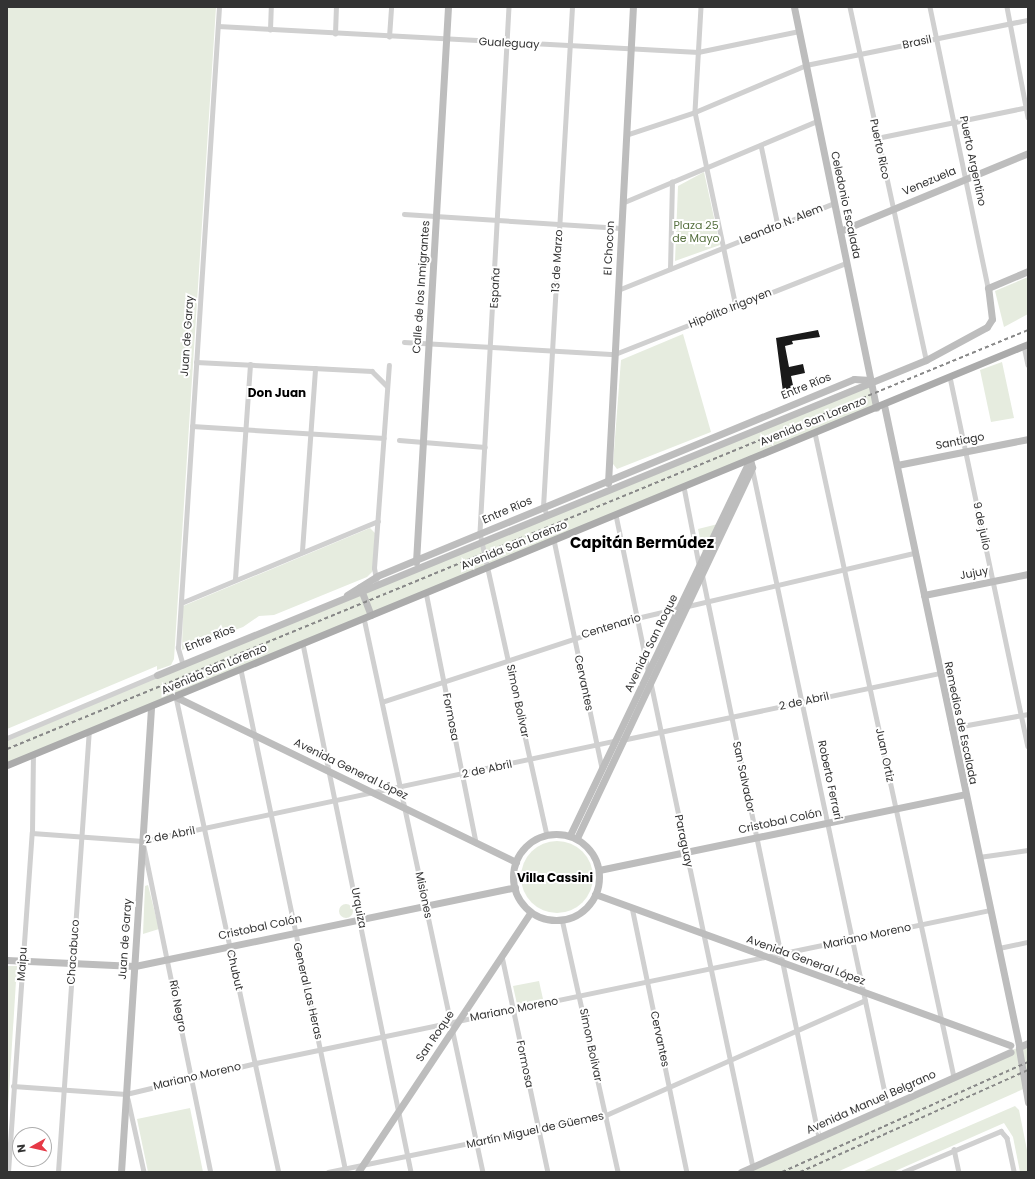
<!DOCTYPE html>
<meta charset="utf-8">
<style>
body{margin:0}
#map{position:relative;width:1035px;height:1179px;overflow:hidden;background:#fff;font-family:Poppins,sans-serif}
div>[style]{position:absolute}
.green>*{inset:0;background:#e6ecdf}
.round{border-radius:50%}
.building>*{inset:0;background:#1a1a1a}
.street>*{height:4.5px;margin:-2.25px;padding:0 2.25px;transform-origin:2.25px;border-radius:2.25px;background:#d0d0d0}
.secondary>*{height:7px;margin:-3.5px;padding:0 3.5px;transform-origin:3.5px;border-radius:3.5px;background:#bdbdbd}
.secondary>.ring{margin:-3.5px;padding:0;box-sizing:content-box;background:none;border:7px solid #bdbdbd;border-radius:50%}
.primary>*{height:7px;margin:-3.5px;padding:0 3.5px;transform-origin:3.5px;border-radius:3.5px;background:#ababab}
.rail>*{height:1.5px;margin-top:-0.75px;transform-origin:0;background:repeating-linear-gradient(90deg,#888 0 4px,transparent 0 7px)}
span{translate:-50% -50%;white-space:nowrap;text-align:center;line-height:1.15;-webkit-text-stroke:4px #fff;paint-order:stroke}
.street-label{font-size:11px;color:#333}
.park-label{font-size:11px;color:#56703f}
.neighbourhood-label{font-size:12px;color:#000;font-weight:700}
.district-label{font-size:15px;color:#000;font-weight:700}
.frame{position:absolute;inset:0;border:8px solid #333;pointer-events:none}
.north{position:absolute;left:12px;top:1127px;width:40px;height:40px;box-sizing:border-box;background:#fff;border:1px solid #adadad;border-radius:50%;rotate:262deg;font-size:11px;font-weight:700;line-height:16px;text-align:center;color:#333}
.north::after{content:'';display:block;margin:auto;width:14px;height:18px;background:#e63946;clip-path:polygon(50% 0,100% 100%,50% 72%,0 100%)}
</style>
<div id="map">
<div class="green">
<div style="clip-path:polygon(7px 7px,216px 7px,174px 659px,171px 665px,157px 670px,157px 666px,7px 729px)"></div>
<div style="clip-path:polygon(704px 172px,720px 245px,675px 261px,678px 186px)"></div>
<div style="clip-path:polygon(1028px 277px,1028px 314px,1004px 327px,995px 291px)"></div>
<div style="clip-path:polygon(683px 334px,711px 432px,617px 469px,613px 464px,621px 360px)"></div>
<div style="clip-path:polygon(1002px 362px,1014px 418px,991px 422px,980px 370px)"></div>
<div style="clip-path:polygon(870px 380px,876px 408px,7px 765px,7px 738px)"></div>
<div style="clip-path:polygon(718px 524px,703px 553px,698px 529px)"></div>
<div style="clip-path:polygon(370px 528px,375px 533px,373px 571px,367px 577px,274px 615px,259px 616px,243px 627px,182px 650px,183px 606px)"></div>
<div class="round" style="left:521px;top:841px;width:72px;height:72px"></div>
<div style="clip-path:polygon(148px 885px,159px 929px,143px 934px,145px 886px)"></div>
<div class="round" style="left:339px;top:904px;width:14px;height:14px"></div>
<div style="clip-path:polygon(7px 966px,17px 966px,7px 1122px)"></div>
<div style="clip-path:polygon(539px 981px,543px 999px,517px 1004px,513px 986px)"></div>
<div style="clip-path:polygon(1028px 1043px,1028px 1087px,837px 1172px,741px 1172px)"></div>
<div style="clip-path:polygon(1015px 1106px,1019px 1110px,1028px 1155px,1028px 1172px,1020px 1172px,1013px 1137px,1004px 1123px,893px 1172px,862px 1172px)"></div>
<div style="clip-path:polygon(190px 1108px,203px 1172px,148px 1172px,137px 1119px)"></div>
</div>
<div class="building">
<div style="clip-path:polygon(818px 330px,820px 337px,792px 341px,793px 344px,785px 346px,789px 367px,803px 364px,805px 373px,791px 376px,794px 390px,783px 392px,776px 338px)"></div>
</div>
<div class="street">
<div style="left:509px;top:7px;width:527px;rotate:93.16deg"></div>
<div style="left:480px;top:533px;width:309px;rotate:77.5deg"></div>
<div style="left:701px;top:7px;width:105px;rotate:93.3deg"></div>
<div style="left:695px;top:112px;width:198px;rotate:78.1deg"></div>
<div style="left:850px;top:7px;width:361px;rotate:77.8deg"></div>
<div style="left:930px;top:7px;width:287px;rotate:78.3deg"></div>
<div style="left:1007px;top:7px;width:112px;rotate:79.2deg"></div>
<div style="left:218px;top:26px;width:481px;rotate:3.1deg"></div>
<div style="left:698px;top:52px;width:103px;rotate:-11.7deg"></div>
<div style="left:270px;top:30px;width:23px;rotate:-88deg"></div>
<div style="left:335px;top:34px;width:27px;rotate:-88deg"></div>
<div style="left:389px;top:37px;width:30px;rotate:-86deg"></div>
<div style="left:626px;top:135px;width:73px;rotate:-18.4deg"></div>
<div style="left:695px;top:112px;width:121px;rotate:-22.9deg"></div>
<div style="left:806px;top:65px;width:227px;rotate:-11.5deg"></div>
<div style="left:877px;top:138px;width:154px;rotate:-11.6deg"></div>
<div style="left:761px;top:145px;width:83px;rotate:78.1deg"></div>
<div style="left:622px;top:203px;width:212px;rotate:-22.8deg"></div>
<div style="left:404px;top:214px;width:217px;rotate:3.7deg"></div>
<div style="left:670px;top:269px;width:87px;rotate:-88.7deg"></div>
<div style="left:618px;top:290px;width:233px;rotate:-21.9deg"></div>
<div style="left:404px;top:342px;width:211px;rotate:3.3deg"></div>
<div style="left:615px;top:354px;width:248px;rotate:-21.5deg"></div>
<div style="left:1024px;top:346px;width:19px;rotate:78deg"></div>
<div style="left:196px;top:362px;width:176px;rotate:2.9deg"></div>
<div style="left:372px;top:371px;width:21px;rotate:45deg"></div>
<div style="left:950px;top:377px;width:377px;rotate:78.1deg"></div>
<div style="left:192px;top:426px;width:192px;rotate:3.6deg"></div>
<div style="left:815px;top:433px;width:659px;rotate:77.82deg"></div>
<div style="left:399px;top:440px;width:86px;rotate:4.7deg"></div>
<div style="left:752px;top:467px;width:654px;rotate:78deg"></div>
<div style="left:684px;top:487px;width:78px;rotate:79deg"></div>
<div style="left:547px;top:515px;width:9px;rotate:-117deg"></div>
<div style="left:543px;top:507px;width:501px;rotate:-86.68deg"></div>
<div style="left:616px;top:515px;width:158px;rotate:78.3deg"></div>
<div style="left:554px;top:540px;width:233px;rotate:78.1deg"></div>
<div style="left:302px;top:551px;width:183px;rotate:-85.9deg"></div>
<div style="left:702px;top:573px;width:576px;rotate:78.28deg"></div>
<div style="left:235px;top:579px;width:215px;rotate:-86deg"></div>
<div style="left:377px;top:585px;width:17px;rotate:-100deg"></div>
<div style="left:374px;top:568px;width:203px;rotate:-85.8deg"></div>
<div style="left:426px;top:592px;width:256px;rotate:78.7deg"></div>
<div style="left:181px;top:603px;width:213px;rotate:-22.6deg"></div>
<div style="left:364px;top:618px;width:567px;rotate:77.88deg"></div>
<div style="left:303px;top:644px;width:539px;rotate:78.44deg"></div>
<div style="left:183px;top:666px;width:19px;rotate:-106deg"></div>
<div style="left:178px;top:648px;width:642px;rotate:-86.34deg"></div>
<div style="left:241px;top:670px;width:513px;rotate:78.19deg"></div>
<div style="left:651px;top:683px;width:494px;rotate:78.1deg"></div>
<div style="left:176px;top:697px;width:486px;rotate:77.8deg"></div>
<div style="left:382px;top:702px;width:268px;rotate:-18.2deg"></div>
<div style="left:637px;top:618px;width:285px;rotate:-13.2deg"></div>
<div style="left:951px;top:728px;width:78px;rotate:-10.3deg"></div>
<div style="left:7px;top:738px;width:163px;rotate:-22.8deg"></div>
<div style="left:622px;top:740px;width:325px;rotate:-11.9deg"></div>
<div style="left:32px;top:833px;width:111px;rotate:4.1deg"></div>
<div style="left:143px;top:841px;width:482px;rotate:-12deg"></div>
<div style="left:144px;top:847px;width:332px;rotate:78.4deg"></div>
<div style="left:979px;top:857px;width:49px;rotate:-8.1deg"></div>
<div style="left:632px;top:907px;width:271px;rotate:78.3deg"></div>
<div style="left:562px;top:919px;width:259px;rotate:77.5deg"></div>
<div style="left:999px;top:948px;width:30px;rotate:-12deg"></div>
<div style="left:502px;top:956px;width:221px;rotate:78deg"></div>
<div style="left:13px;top:1086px;width:113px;rotate:4deg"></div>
<div style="left:126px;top:1094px;width:134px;rotate:-13.4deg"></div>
<div style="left:256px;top:1063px;width:750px;rotate:-11.77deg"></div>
<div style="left:128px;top:1099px;width:75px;rotate:77.6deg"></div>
<div style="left:954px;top:1149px;width:24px;rotate:78deg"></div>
<div style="left:8px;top:1172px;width:340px;rotate:-86deg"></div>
<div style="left:32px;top:833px;width:78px;rotate:-89.3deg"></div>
<div style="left:58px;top:1172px;width:441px;rotate:-86deg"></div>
<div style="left:328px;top:1172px;width:284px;rotate:-11.6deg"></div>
<div style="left:606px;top:1115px;width:283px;rotate:-23.9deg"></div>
<div style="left:903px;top:1172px;width:106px;rotate:-22.7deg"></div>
<div style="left:1001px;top:1131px;width:9px;rotate:49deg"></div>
<div style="left:1007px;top:1138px;width:35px;rotate:78deg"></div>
</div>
<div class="secondary">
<div style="left:794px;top:7px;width:409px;rotate:78.4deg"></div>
<div style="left:840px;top:231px;width:204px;rotate:-22.5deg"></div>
<div style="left:884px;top:405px;width:654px;rotate:78.09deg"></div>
<div style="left:897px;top:465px;width:134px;rotate:-11.2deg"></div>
<div style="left:608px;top:483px;width:477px;rotate:-87deg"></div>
<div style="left:416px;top:562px;width:556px;rotate:-86.7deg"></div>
<div style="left:360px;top:587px;width:30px;rotate:69deg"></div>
<div style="left:347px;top:595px;width:36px;rotate:-32deg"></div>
<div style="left:377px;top:576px;width:516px;rotate:-22.44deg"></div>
<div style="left:854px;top:379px;width:16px;rotate:4deg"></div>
<div style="left:924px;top:595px;width:106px;rotate:-11.4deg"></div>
<div style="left:157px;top:675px;width:831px;rotate:-22.28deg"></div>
<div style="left:926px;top:360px;width:69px;rotate:-28.4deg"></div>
<div style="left:987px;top:327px;width:9px;rotate:-58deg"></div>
<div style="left:992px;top:319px;width:31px;rotate:-97deg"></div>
<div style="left:988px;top:288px;width:43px;rotate:-23deg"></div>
<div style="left:176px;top:697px;width:378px;rotate:25.9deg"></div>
<div class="ring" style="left:513px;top:834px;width:79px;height:79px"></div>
<div style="left:570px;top:835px;width:417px;rotate:-64.4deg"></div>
<div style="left:577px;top:838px;width:410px;rotate:-64.7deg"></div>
<div style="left:752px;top:467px;width:8px;rotate:-104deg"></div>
<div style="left:599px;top:870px;width:374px;rotate:-11.7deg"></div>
<div style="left:595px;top:894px;width:442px;rotate:20deg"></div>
<div style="left:7px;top:960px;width:128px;rotate:2.7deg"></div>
<div style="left:135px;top:966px;width:388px;rotate:-11.7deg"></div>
<div style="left:1019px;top:1047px;width:10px;rotate:-24deg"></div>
<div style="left:1019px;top:1049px;width:54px;rotate:80.4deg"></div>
<div style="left:121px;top:1172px;width:466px;rotate:-86.3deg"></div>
<div style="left:358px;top:1172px;width:312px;rotate:-56.4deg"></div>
<div style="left:741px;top:1172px;width:295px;rotate:-24deg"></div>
</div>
<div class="primary">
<div style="left:7px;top:765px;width:1104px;rotate:-22.41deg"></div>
</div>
<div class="rail">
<div style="left:7px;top:749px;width:1104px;rotate:-22.31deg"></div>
<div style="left:782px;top:1172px;width:269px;rotate:-24.1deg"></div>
<div style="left:800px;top:1172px;width:250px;rotate:-24.1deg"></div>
</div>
<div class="street-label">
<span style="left:917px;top:42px;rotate:-12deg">Brasil</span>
<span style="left:509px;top:43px;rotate:3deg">Gualeguay</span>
<span style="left:880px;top:149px;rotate:78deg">Puerto Rico</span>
<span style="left:973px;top:161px;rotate:78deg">Puerto Argentino</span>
<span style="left:929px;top:181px;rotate:-23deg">Venezuela</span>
<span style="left:846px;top:205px;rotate:78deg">Celedonio Escalada</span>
<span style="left:781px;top:224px;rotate:-22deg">Leandro N. Alem</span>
<span style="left:609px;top:248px;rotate:-87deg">El Chocon</span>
<span style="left:557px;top:261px;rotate:-87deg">13 de Marzo</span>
<span style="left:421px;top:287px;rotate:-86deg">Calle de los Inmigrantes</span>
<span style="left:495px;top:288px;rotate:-87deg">España</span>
<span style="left:730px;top:308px;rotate:-22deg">Hipólito Irigoyen</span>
<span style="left:187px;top:336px;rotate:-86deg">Juan de Garay</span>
<span style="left:806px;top:386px;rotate:-22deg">Entre Ríos</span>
<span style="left:813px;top:421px;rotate:-22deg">Avenida San Lorenzo</span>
<span style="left:960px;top:441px;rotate:-11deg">Santiago</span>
<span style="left:507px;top:510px;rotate:-23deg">Entre Ríos</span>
<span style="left:982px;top:526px;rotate:78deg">9 de julio</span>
<span style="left:514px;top:545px;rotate:-22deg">Avenida San Lorenzo</span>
<span style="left:974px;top:573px;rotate:-11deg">Jujuy</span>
<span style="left:611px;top:626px;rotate:-17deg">Centenario</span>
<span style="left:210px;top:638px;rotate:-22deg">Entre Ríos</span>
<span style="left:651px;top:643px;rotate:-64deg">Avenida San Roque</span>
<span style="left:214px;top:669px;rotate:-23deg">Avenida San Lorenzo</span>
<span style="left:584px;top:683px;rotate:78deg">Cervantes</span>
<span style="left:518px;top:701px;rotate:78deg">Simon Bolivar</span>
<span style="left:804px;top:701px;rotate:-12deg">2 de Abril</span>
<span style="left:451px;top:717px;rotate:79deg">Formosa</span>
<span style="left:961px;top:723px;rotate:78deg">Remedios de Escalada</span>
<span style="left:885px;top:755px;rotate:78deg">Juan Ortiz</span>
<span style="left:351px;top:769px;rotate:26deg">Avenida General López</span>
<span style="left:487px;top:769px;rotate:-12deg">2 de Abril</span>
<span style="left:744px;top:777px;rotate:78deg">San Salvador</span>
<span style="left:830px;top:780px;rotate:78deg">Roberto Ferrari</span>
<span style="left:780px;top:821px;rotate:-12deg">Cristobal Colón</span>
<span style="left:170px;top:835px;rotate:-11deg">2 de Abril</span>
<span style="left:684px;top:841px;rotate:78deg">Paraguay</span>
<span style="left:424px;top:895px;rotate:78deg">Misiones</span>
<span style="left:359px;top:908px;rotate:79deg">Urquiza</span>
<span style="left:260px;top:927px;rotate:-12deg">Cristobal Colón</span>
<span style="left:867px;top:936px;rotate:-12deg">Mariano Moreno</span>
<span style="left:125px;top:939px;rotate:-86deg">Juan de Garay</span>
<span style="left:73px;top:952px;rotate:-86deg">Chacabuco</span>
<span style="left:806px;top:960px;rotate:20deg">Avenida General López</span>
<span style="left:22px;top:964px;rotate:-86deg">Maipu</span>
<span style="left:235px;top:970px;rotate:77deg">Chubut</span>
<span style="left:308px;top:991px;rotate:77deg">General Las Heras</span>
<span style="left:178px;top:1006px;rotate:79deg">Río Negro</span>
<span style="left:514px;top:1009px;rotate:-11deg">Mariano Moreno</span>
<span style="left:435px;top:1036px;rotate:-56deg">San Roque</span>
<span style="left:660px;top:1039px;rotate:78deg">Cervantes</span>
<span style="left:591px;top:1045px;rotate:78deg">Simon Bolivar</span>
<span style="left:525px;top:1064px;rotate:78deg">Formosa</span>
<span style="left:197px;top:1076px;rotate:-13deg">Mariano Moreno</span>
<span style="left:871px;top:1102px;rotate:-24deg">Avenida Manuel Belgrano</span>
<span style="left:535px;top:1130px;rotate:-12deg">Martín Miguel de Güemes</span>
</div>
<div class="park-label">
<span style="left:696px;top:232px">Plaza 25<br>de Mayo</span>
</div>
<div class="neighbourhood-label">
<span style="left:277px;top:393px">Don Juan</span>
<span style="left:555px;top:878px">Villa Cassini</span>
</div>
<div class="district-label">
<span style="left:642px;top:543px">Capitán Bermúdez</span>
</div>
<div class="frame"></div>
<div class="north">N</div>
</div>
